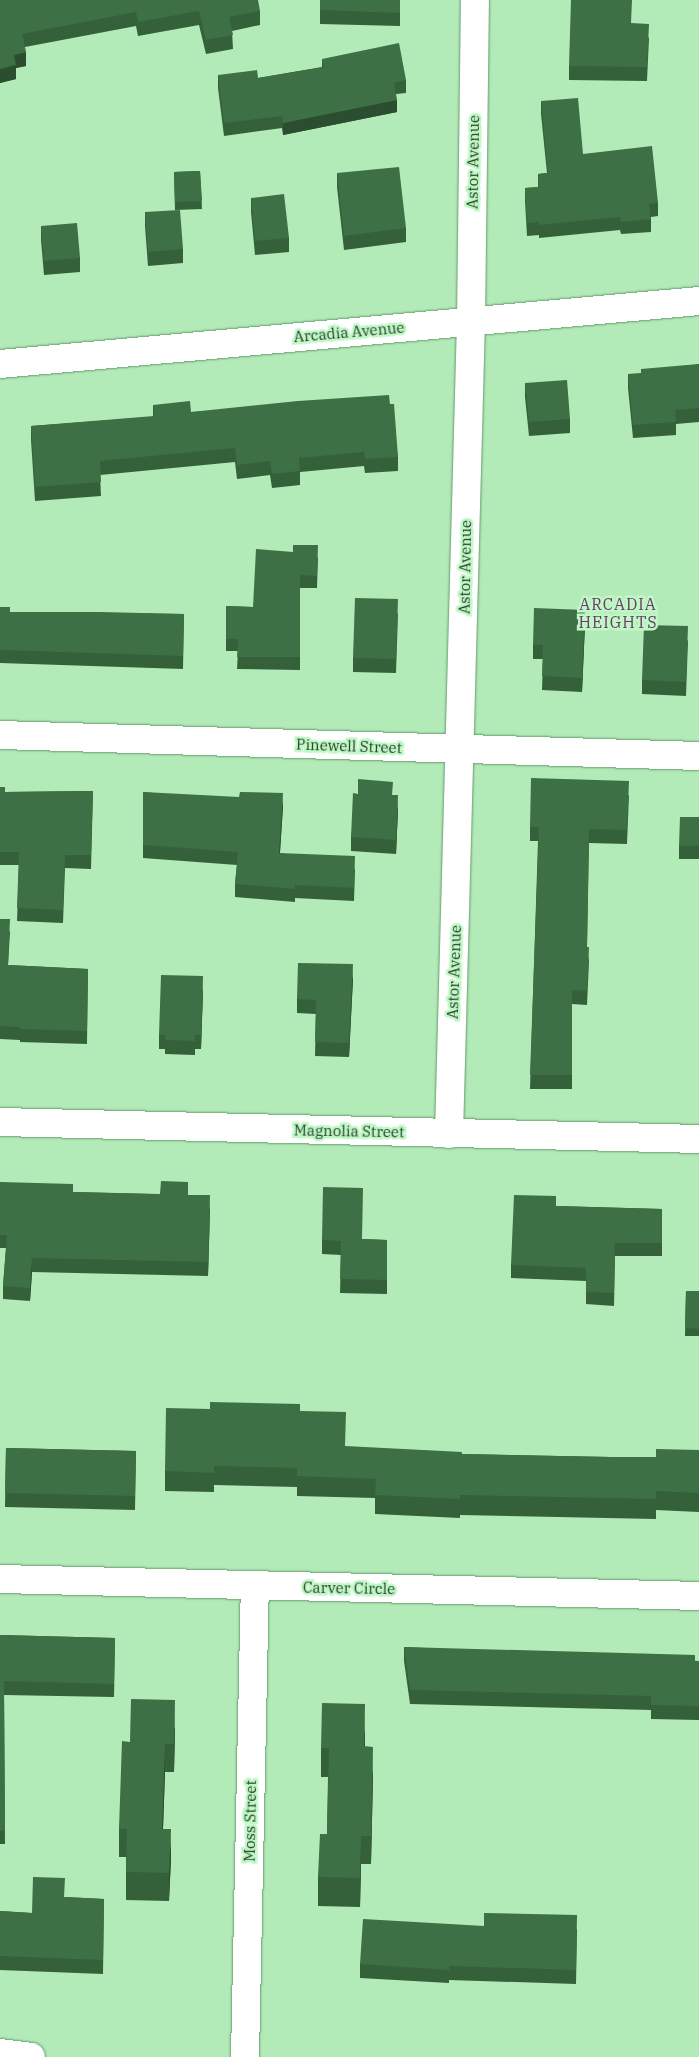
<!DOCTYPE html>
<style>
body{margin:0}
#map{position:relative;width:699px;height:2057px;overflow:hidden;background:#b2eab8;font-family:"IBM Plex Serif",serif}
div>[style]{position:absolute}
.roads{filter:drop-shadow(0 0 1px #669a6c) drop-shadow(0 0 1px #669a6c)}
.minor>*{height:28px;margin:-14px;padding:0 14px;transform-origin:14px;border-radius:14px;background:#fff}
.wall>*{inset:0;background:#34603a}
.shaded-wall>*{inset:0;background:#2b4e30}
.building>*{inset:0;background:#3d7044}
span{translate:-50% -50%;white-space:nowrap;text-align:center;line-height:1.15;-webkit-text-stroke:5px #bff7c5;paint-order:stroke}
.street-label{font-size:15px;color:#293f2c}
.neighbourhood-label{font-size:16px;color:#6c396b;letter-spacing:1px}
</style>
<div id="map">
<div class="roads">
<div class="minor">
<div style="left:0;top:364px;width:702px;rotate:-5.15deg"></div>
<div style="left:0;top:735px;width:699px;rotate:1.72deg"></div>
<div style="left:0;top:1122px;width:699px;rotate:1.39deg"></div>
<div style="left:449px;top:1134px;width:813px;rotate:-88.45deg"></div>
<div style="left:471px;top:321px;width:321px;rotate:-89.3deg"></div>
<div style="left:0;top:1579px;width:699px;rotate:1.39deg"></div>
<div style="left:0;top:2053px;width:31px;rotate:7deg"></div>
<div style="left:245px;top:2057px;width:471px;rotate:-88.8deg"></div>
</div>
</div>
<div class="wall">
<div style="clip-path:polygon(0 0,260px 11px,260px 25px,232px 31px,233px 49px,206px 54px,199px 25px,138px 36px,136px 26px,25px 47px,26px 66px,16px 68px,16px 79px,0 83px)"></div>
<div style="clip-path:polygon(320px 0,400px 0,400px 26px,320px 24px)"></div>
<div style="clip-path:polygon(631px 23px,649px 38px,647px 81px,569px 80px,569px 66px)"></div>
<div style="clip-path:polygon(322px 59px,406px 80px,406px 93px,396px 94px,397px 112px,283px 135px,282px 128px,224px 136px,218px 88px,218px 75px,258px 78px,322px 67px)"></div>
<div style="clip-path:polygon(541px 101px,583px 154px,658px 203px,658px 216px,651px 217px,651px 232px,621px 234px,620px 230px,539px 238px,539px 235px,527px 236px,525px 201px,525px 188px,538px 187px,538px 174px,547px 173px,541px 114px)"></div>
<div style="clip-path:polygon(200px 171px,202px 209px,175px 210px,174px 172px)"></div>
<div style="clip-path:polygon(337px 173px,406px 228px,406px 242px,344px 250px,337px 187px)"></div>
<div style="clip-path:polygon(251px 198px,289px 238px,289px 252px,255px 255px,251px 212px)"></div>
<div style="clip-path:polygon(145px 212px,183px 249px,183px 263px,148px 266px,145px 226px)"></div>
<div style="clip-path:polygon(41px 226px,80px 258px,80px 272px,44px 275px,41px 240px)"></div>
<div style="clip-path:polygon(699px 364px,699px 422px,676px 424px,676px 435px,633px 438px,628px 388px,628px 374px,641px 374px)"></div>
<div style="clip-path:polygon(525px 383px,570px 419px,570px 433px,529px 436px,525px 397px)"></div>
<div style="clip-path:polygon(390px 404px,398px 457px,398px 471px,365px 473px,364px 466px,300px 472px,300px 485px,272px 488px,270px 475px,237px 479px,235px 462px,100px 475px,101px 496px,35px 501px,31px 440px,31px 426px,153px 417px,153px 405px,191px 412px)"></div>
<div style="clip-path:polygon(318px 557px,317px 588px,300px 588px,300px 670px,237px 669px,238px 651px,226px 651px,226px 606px,253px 607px)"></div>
<div style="clip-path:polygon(0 607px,10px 612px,184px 614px,183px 669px,0 663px)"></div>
<div style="clip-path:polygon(398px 613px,396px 673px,353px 672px,353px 658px)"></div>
<div style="clip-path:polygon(585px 624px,582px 692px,542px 690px,543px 659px,533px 659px,533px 645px)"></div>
<div style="clip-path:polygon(688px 640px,686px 696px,642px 694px,642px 680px)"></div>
<div style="clip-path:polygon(0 787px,5px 792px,93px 791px,91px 869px,65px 868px,63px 923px,17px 921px,19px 865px,0 865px)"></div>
<div style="clip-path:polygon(143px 792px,283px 806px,280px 853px,355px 869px,354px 901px,295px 898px,295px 902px,235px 897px,235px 884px,237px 865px,143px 858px)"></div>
<div style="clip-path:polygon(358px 794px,393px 795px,398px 809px,396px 854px,351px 851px,351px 837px)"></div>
<div style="clip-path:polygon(629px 795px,627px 844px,589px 843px,587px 947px,589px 961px,587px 1005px,572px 1004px,572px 1089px,530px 1089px,538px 841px,530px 841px,530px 827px)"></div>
<div style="clip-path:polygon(699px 817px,699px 859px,679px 859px,679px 846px)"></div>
<div style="clip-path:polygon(0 919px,10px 932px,8px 965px,88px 969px,87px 1044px,20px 1042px,20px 1040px,0 1039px)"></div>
<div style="clip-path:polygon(353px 978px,349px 1057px,315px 1056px,316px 1014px,297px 1013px,297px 999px)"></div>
<div style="clip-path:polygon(203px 990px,201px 1049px,195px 1049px,195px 1055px,165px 1054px,165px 1049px,159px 1049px,159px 1035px)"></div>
<div style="clip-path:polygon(0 1182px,73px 1192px,188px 1195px,210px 1209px,208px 1276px,32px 1272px,30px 1301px,3px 1299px,3px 1286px,6px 1248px,0 1248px)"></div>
<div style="clip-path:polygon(556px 1206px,662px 1209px,662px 1256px,615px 1256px,614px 1306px,586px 1304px,586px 1281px,511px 1278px,511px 1265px)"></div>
<div style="clip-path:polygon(362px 1239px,387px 1240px,387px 1294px,340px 1293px,341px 1255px,322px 1254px,322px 1240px)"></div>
<div style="clip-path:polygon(686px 1291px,699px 1291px,699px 1336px,685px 1336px)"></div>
<div style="clip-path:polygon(300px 1411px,345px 1447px,462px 1454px,611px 1457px,656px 1457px,699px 1450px,699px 1512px,656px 1510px,656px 1519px,460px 1515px,460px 1518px,375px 1514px,375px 1498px,297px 1496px,297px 1487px,214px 1485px,214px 1492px,165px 1491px,165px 1471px)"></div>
<div style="clip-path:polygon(6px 1448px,136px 1451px,135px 1510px,5px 1507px)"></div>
<div style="clip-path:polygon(0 1635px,115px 1638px,114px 1697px,4px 1695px,5px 1844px,0 1844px)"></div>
<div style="clip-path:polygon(404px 1647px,699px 1661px,699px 1720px,651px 1719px,651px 1710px,410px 1704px,404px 1661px)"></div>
<div style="clip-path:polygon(175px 1728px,174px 1772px,165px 1772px,163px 1829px,171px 1858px,169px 1901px,126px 1900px,126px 1857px,119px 1857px,119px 1829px,130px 1742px)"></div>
<div style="clip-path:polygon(365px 1732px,365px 1746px,373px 1775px,371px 1864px,361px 1864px,360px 1907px,318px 1906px,318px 1877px,327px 1834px,328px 1777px,321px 1777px,321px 1748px)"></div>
<div style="clip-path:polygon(65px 1897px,104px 1899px,103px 1974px,0 1970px,0 1911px,32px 1913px)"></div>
<div style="clip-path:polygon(484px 1926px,577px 1929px,576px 1984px,449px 1980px,449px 1983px,360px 1978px,360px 1964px)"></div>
</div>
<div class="shaded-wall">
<div style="clip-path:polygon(26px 52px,26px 66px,16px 68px,16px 79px,0 83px,0 69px,14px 55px)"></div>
<div style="clip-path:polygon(397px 100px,397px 112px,283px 135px,283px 123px)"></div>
<div style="clip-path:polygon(585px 610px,585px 624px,582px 692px,582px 678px)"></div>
<div style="clip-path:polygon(283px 793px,283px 806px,279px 866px,279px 853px)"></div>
<div style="clip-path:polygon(398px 795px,398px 809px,396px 854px,396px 840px)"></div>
<div style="clip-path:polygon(353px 964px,353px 978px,349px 1057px,349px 1043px)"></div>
<div style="clip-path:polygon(203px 976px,203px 990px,201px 1049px,201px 1035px)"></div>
<div style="clip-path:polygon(210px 1195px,210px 1209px,208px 1276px,208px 1262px)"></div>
<div style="clip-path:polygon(32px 1258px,32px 1272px,30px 1301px,30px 1288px)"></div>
<div style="clip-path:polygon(175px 1700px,175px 1728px,174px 1772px,174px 1744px)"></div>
<div style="clip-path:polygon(365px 1704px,365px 1732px,364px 1775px,364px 1746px)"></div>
<div style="clip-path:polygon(165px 1744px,165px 1772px,162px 1857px,162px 1829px)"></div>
<div style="clip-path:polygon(373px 1747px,373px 1775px,371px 1864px,371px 1836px)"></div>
<div style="clip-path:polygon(171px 1829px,171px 1858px,169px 1901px,169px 1873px)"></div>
<div style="clip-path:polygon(361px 1836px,361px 1864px,360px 1907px,360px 1878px)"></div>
</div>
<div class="building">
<div style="clip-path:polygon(0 0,258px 0,260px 11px,229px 17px,233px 35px,206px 40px,199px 11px,138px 22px,136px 12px,22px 34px,26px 52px,14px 55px,16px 65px,0 69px)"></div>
<div style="clip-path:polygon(320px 0,400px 0,400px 13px,320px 10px)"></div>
<div style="clip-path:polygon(571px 0,632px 0,631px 23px,649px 24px,647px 67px,569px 66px)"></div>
<div style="clip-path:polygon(399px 43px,406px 80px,394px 83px,397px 100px,283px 123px,282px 116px,224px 123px,218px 75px,257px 70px,258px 78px,324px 67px,322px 59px)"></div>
<div style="clip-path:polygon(578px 98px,583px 154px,652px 146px,658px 203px,649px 204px,651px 219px,621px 222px,620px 217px,539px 225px,539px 222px,527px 223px,525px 188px,539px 187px,538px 174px,548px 173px,541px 101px)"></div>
<div style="clip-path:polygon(399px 167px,406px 228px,344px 236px,337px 173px)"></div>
<div style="clip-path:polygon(200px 171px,202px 201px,175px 202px,174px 172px)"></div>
<div style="clip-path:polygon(284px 194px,289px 238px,255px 241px,251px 198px)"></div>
<div style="clip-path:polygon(180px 210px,183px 249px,148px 252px,145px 212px)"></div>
<div style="clip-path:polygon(77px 223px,80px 258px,44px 261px,41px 226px)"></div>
<div style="clip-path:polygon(699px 364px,699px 408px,675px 410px,676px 422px,633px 425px,628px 374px,641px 373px,641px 369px)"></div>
<div style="clip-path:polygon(567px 380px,570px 419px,529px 422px,525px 383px)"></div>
<div style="clip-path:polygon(389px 395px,390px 404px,394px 404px,398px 457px,365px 459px,364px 452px,299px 458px,300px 471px,272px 474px,270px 461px,237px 465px,235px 448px,100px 461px,101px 482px,35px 487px,31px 426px,154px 416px,153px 405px,190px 401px,191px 412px,298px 401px)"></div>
<div style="clip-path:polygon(293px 545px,318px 545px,317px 576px,300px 575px,300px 657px,237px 657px,238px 639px,226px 639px,226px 606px,253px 607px,256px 549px,293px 552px)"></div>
<div style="clip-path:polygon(355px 598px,398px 599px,396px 659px,353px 658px)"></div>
<div style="clip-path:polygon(0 607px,10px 607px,10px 612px,100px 612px,184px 614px,183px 656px,0 650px)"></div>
<div style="clip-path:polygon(534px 608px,585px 610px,582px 678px,542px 676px,543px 645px,533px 645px)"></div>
<div style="clip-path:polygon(644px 625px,688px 626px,686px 682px,642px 680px)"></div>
<div style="clip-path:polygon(531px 778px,629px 781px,627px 830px,589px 829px,587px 947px,589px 947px,587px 991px,572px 990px,572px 1075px,530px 1075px,539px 827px,530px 827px)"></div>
<div style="clip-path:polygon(358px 779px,393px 782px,392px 795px,398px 795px,396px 840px,351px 837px,353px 793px,358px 794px)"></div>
<div style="clip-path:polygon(0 787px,5px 787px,5px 792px,93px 791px,91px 855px,65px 855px,63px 910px,17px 908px,19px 852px,0 852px)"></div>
<div style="clip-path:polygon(143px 792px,239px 797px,240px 792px,283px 793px,279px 853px,355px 856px,354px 888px,295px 885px,295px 889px,235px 884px,238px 852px,143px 845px)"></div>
<div style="clip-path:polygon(680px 817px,699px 817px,699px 846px,679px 846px)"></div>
<div style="clip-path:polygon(0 919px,10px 919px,8px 965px,88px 969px,87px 1031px,20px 1029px,20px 1027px,0 1026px)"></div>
<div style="clip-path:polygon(298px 963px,353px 964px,349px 1043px,315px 1042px,316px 1000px,297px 999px)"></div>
<div style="clip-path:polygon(161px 975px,203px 976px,201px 1035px,195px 1035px,195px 1041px,165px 1040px,165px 1035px,159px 1035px)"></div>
<div style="clip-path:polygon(161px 1181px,188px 1182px,188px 1195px,210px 1195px,208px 1262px,32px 1258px,30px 1288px,3px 1286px,7px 1235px,0 1235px,0 1182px,73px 1184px,73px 1192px,160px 1194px)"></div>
<div style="clip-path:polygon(323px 1187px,363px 1188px,362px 1239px,387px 1240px,387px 1280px,340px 1279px,341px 1241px,322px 1240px)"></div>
<div style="clip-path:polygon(514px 1195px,556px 1196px,556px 1206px,662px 1209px,662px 1243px,615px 1243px,614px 1293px,586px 1292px,586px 1268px,511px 1265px)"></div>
<div style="clip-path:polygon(686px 1291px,699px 1291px,699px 1329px,685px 1328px)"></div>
<div style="clip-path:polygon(210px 1402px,300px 1404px,300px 1411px,346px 1412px,345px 1446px,462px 1452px,462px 1454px,611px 1457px,656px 1457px,656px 1449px,699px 1450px,699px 1493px,656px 1491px,656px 1499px,460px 1495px,460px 1499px,375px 1495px,376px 1479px,297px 1476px,297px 1468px,214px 1466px,214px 1473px,165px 1471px,166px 1408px,210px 1409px)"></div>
<div style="clip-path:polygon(6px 1448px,136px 1451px,135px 1496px,5px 1493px)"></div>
<div style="clip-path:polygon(0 1635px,115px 1638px,114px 1684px,4px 1681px,5px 1830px,0 1831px)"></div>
<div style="clip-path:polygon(404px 1647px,695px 1655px,695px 1661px,699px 1661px,699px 1706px,651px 1705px,651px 1696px,410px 1690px)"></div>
<div style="clip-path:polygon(131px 1699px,175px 1700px,174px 1744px,165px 1744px,162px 1829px,171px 1829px,169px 1873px,126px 1872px,127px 1829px,119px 1829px,122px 1741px,130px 1742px)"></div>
<div style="clip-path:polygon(322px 1703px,365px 1704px,364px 1746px,373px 1747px,371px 1836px,361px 1836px,360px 1878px,318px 1877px,320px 1834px,327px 1834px,329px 1748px,321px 1748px)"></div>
<div style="clip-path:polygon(33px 1877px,65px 1878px,64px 1897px,104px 1899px,103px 1960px,0 1956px,0 1911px,32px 1913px)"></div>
<div style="clip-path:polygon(484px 1913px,577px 1915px,576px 1970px,449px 1966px,449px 1970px,360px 1964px,363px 1919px,484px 1926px)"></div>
</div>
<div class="street-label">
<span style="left:473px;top:162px;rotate:-89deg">Astor Avenue</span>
<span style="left:349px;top:332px;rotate:-5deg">Arcadia Avenue</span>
<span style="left:465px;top:567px;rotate:-89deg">Astor Avenue</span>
<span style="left:349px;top:746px;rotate:2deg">Pinewell Street</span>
<span style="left:454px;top:972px;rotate:-88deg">Astor Avenue</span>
<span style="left:349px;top:1131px;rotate:1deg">Magnolia Street</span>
<span style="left:349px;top:1588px;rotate:1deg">Carver Circle</span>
<span style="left:250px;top:1821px;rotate:-89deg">Moss Street</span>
</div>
<div class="neighbourhood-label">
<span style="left:618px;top:613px">ARCADIA<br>HEIGHTS</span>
</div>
</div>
